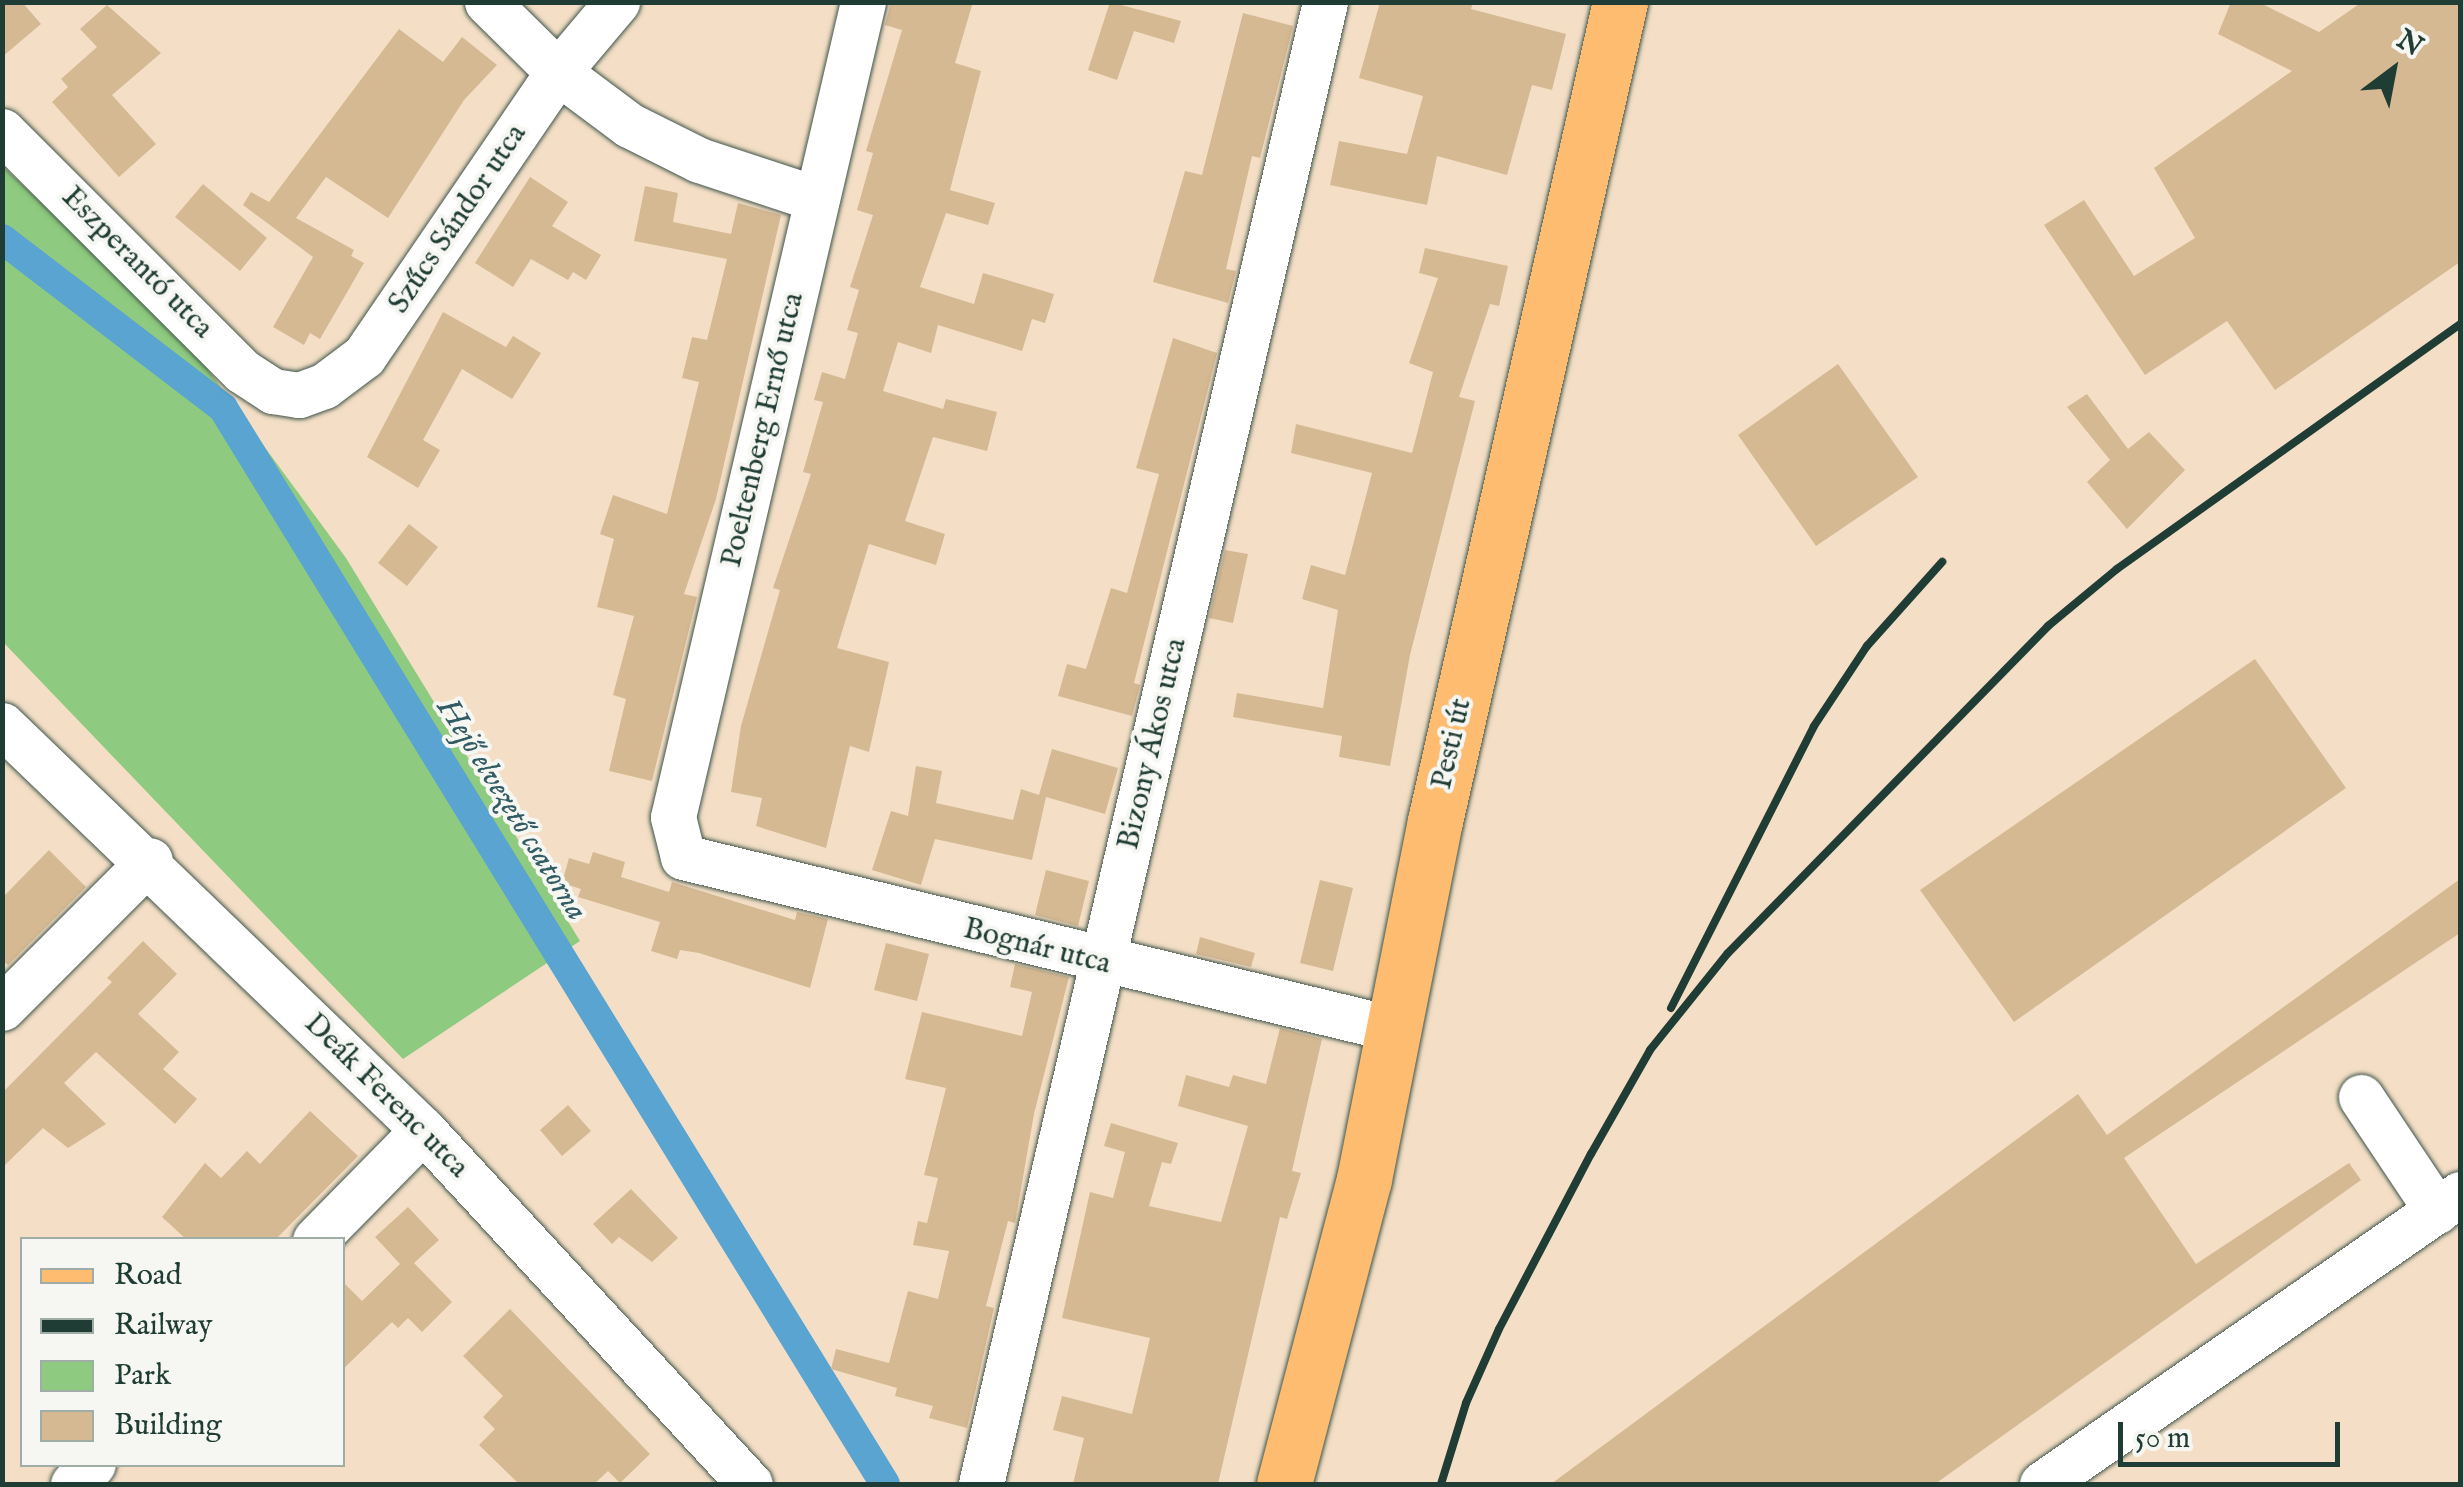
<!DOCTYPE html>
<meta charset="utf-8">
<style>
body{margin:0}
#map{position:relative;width:2463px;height:1487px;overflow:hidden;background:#f4dfc6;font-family:"IM FELL English",serif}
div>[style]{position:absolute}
.green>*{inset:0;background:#8eca7f}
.canal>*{height:30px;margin:-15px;padding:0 15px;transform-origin:15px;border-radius:15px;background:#5aa4d1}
.building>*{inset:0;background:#d5b993}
.roads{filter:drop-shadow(0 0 2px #3f554a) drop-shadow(0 0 2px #3f554a)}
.minor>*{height:45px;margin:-22.5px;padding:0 22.5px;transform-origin:22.5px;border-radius:22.5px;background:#fff}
.major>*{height:55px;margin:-27.5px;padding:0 27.5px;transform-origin:27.5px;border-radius:27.5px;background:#fdbc70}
.rail>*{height:8px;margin:-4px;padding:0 4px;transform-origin:4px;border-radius:4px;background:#1f3d34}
span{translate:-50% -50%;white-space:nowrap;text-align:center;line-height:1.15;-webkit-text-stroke:8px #f6f6f2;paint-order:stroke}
.street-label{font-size:30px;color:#1f3d34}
.water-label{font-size:32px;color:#315c63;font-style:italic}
.frame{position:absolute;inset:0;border:5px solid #1f3d34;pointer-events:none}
.legend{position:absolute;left:20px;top:1237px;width:325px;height:230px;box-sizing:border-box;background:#f6f6f2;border:2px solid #a0aca6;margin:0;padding:12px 18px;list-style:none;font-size:30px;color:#1f3d34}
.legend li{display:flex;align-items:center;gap:20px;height:50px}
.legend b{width:50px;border:2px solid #a0aca6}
.north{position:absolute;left:2343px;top:20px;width:100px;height:100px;-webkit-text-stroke:8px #f6f6f2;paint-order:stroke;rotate:32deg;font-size:28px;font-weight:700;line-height:40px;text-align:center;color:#1f3d34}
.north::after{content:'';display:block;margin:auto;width:35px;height:45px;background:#1f3d34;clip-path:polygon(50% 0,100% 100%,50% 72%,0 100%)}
.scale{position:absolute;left:2118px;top:1422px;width:222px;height:45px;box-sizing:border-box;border:5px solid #1f3d34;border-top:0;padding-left:12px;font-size:30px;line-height:35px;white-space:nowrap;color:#1f3d34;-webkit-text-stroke:8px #f6f6f2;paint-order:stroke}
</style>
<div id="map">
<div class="green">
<div style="clip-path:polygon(2px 166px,179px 330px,346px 558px,580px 941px,403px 1059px,3px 642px)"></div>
</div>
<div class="canal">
<div style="left:2px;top:239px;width:278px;rotate:37.4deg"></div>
<div style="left:223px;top:408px;width:1263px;rotate:58.4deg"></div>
</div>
<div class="building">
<div style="clip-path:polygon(2px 2px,22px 2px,41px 24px,2px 57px)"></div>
<div style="clip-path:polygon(891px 2px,973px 2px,955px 63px,981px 71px,950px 190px,995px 203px,988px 225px,946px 213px,920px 287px,974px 304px,983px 273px,1054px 294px,1045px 323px,1032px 319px,1022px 351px,938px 325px,931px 353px,898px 342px,883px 391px,943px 409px,946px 399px,997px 412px,987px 451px,933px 437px,905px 521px,945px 534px,936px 565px,869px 544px,837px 648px,889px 662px,869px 752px,850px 746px,826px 848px,756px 826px,762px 798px,731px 792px,741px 726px,780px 590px,773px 588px,811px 474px,803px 472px,823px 402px,814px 400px,822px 372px,845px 379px,858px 333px,847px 330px,859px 290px,850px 287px,873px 215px,857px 210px,873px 153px,866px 151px,902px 30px,885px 25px)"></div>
<div style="clip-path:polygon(1110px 2px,1181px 21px,1174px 43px,1134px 31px,1117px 80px,1088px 70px)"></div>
<div style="clip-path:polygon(1380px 2px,1473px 2px,1471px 9px,1566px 34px,1552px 90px,1532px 85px,1507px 175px,1437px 156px,1427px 205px,1330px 185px,1339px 141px,1407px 154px,1423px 96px,1359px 78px)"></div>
<div style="clip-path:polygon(2231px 2px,2258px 2px,2319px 32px,2362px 2px,2460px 2px,2460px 262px,2275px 390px,2227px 321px,2145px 375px,2044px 225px,2084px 200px,2134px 276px,2195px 238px,2154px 168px,2292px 71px,2218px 34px)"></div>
<div style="clip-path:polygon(107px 5px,161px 53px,112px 95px,156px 144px,119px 177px,52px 102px,68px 87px,61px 79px,97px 47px,80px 29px)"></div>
<div style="clip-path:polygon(1243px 13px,1293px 26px,1260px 158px,1252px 156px,1226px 269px,1236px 271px,1228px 303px,1153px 282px,1185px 171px,1202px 175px)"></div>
<div style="clip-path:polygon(399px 29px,443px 62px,462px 37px,497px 65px,464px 100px,388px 218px,326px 177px,296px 218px,354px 250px,351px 256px,364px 263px,320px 339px,310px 333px,304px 345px,273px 327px,313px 257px,243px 205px,251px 192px,269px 202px)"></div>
<div style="clip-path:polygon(530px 177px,568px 202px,552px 226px,601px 255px,586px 280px,573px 272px,568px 280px,531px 259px,513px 287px,475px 263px)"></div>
<div style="clip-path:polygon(203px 184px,267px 238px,240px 271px,175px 217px)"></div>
<div style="clip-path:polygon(645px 186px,678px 193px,673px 222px,731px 234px,738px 203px,781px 215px,716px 499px,684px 594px,697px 597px,652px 781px,609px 771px,626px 699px,613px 695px,634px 616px,597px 607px,614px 539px,600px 534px,613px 495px,667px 514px,699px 382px,682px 378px,692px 337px,707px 340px,727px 259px,634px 241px)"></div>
<div style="clip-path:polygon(1425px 248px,1508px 266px,1499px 306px,1490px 304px,1459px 397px,1475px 401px,1410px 655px,1390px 766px,1339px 757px,1342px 736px,1233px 717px,1237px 693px,1323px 708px,1338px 610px,1302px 599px,1311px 565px,1345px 575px,1372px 473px,1291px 453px,1296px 424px,1412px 453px,1433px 372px,1409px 363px,1438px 278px,1419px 273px)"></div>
<div style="clip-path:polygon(443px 312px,506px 347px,513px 336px,541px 353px,512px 399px,462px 369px,423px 440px,440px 450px,418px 488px,367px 457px)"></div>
<div style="clip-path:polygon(1173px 338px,1217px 353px,1134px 683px,1140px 685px,1132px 716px,1058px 696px,1067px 664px,1086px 669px,1111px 588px,1127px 593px,1159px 474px,1136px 468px)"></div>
<div style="clip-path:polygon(1838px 364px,1918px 477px,1816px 546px,1738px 435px)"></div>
<div style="clip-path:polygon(2087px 394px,2128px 449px,2149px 432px,2185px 470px,2127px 529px,2087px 482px,2110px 460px,2067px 407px)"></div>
<div style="clip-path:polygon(409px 524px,438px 547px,407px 586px,378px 563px)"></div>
<div style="clip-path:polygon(1225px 550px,1248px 554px,1233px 623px,1209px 618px)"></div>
<div style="clip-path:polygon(2255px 659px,2346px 788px,2014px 1022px,1920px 890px)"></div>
<div style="clip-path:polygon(1052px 749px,1118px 768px,1105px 814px,1046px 797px,1032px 860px,935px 839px,921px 885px,872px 870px,891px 811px,908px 816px,916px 766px,942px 771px,936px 803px,1013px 820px,1021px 789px,1039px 795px)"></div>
<div style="clip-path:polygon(49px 850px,86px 887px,8px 965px,2px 960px,2px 898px)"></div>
<div style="clip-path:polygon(593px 852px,625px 862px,621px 877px,669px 892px,672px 882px,795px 920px,797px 912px,828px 919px,810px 988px,699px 953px,680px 950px,677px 959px,651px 951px,660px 922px,578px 897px,581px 889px,562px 883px,569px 858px,589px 864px)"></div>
<div style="clip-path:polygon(1046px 870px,1089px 881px,1078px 926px,1035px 915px)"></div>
<div style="clip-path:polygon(2460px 879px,2460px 933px,2124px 1158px,2196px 1264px,2349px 1163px,2361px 1180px,1935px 1484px,1551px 1484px,2078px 1094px,2107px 1135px)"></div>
<div style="clip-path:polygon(1320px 880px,1353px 888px,1333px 971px,1300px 963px)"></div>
<div style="clip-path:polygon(1200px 937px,1255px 953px,1251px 967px,1196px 954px)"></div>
<div style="clip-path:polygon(143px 941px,177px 974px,138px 1014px,179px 1052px,163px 1069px,197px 1099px,175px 1124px,96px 1052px,64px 1083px,106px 1124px,68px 1148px,43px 1128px,2px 1168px,2px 1093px,112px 982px,107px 978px)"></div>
<div style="clip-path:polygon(886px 943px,929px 954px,917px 1001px,874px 990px)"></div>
<div style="clip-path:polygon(1015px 964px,1069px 977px,1034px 1114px,1015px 1223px,1008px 1221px,986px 1306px,994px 1308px,967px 1428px,929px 1418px,933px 1406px,895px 1396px,897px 1388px,831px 1369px,836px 1349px,889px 1363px,908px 1291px,938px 1299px,949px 1251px,913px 1245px,918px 1221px,927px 1223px,938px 1178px,924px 1175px,946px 1088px,905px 1079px,922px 1012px,1022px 1036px,1032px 992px,1010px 987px)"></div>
<div style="clip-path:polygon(1280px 1028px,1322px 1039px,1292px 1171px,1301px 1173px,1287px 1219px,1280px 1217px,1218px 1484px,1073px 1484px,1084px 1438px,1053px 1430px,1062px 1396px,1132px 1414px,1150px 1338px,1062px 1318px,1090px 1192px,1113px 1198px,1125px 1152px,1104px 1146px,1111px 1123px,1178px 1143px,1171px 1164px,1162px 1162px,1149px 1206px,1221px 1222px,1248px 1126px,1178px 1106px,1186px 1075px,1229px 1087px,1233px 1075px,1266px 1084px)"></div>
<div style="clip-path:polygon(568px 1105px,591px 1131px,562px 1156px,540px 1130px)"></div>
<div style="clip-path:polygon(310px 1111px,358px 1156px,275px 1240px,187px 1240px,162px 1217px,205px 1163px,221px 1178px,247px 1151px,260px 1164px)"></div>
<div style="clip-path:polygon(631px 1189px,678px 1238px,652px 1262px,619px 1237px,612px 1244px,593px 1224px)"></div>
<div style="clip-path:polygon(408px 1207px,439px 1240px,414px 1263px,452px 1302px,422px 1332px,408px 1318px,398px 1328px,392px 1322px,342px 1370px,342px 1281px,362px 1301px,400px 1264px,375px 1237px)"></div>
<div style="clip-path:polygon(510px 1309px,650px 1454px,620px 1483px,608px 1471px,594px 1484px,519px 1484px,479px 1445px,495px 1429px,483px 1417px,503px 1396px,463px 1356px)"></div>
</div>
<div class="roads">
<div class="minor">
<div style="left:487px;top:2px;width:100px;rotate:44.6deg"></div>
<div style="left:558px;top:72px;width:89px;rotate:36.7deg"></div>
<div style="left:629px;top:125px;width:78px;rotate:26.6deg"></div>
<div style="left:699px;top:160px;width:124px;rotate:18.3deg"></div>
<div style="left:863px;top:2px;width:837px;rotate:103.12deg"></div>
<div style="left:673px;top:817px;width:41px;rotate:76deg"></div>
<div style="left:683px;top:857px;width:732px;rotate:13.6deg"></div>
<div style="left:2px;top:131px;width:339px;rotate:45deg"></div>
<div style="left:242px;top:371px;width:37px;rotate:33deg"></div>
<div style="left:273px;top:391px;width:26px;rotate:9deg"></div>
<div style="left:299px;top:395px;width:27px;rotate:-20deg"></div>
<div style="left:324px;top:386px;width:50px;rotate:-36.9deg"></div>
<div style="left:364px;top:356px;width:344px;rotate:-55.7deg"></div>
<div style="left:558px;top:72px;width:92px;rotate:-49.9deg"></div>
<div style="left:2px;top:725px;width:584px;rotate:43.89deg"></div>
<div style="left:423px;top:1130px;width:482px;rotate:47.3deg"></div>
<div style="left:2px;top:1008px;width:209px;rotate:-45deg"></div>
<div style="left:2361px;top:1097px;width:137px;rotate:56.3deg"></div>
<div style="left:315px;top:1240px;width:154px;rotate:-45.5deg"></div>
<div style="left:73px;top:1484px;width:28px;rotate:-45deg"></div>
<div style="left:981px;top:1484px;width:1521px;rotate:-76.93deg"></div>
<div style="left:2042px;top:1484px;width:509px;rotate:-34.75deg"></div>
</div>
<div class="major">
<div style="left:1284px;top:1484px;width:315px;rotate:-75.3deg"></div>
<div style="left:1364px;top:1179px;width:365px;rotate:-78.8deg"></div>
<div style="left:1435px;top:821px;width:840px;rotate:-77.27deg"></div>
</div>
</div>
<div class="rail">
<div style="left:1671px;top:1008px;width:316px;rotate:-63.1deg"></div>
<div style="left:1814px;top:726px;width:96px;rotate:-56.5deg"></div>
<div style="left:1867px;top:646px;width:113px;rotate:-48.2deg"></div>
<div style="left:1441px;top:1484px;width:85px;rotate:-72.8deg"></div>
<div style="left:1466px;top:1403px;width:81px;rotate:-66deg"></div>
<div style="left:1499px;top:1329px;width:198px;rotate:-62.3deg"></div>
<div style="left:1591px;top:1154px;width:120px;rotate:-60.4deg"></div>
<div style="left:1650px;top:1050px;width:124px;rotate:-51.2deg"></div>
<div style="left:1728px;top:953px;width:458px;rotate:-45.6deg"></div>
<div style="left:2048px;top:626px;width:89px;rotate:-39.6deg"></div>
<div style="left:2117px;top:569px;width:422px;rotate:-35.5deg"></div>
</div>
<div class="street-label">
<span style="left:458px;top:219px;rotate:-56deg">Szűcs Sándor utca</span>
<span style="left:137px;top:263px;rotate:45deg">Eszperantó utca</span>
<span style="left:763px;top:430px;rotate:-77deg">Poeltenberg Ernő utca</span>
<span style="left:1153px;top:744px;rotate:-77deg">Bizony Ákos utca</span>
<span style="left:1452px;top:744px;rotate:-77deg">Pesti út</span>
<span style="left:1037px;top:947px;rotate:14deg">Bognár utca</span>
<span style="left:386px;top:1096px;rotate:45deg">Deák Ferenc utca</span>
</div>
<div class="water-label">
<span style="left:511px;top:810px;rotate:58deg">Hejő elvezető csatorna</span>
</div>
<div class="frame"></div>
<ul class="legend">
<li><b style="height:12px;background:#fdbc70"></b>Road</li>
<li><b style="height:12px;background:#1f3d34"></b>Railway</li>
<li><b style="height:28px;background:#8eca7f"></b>Park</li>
<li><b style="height:28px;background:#d5b993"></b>Building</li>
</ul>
<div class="north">N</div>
<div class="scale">50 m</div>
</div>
